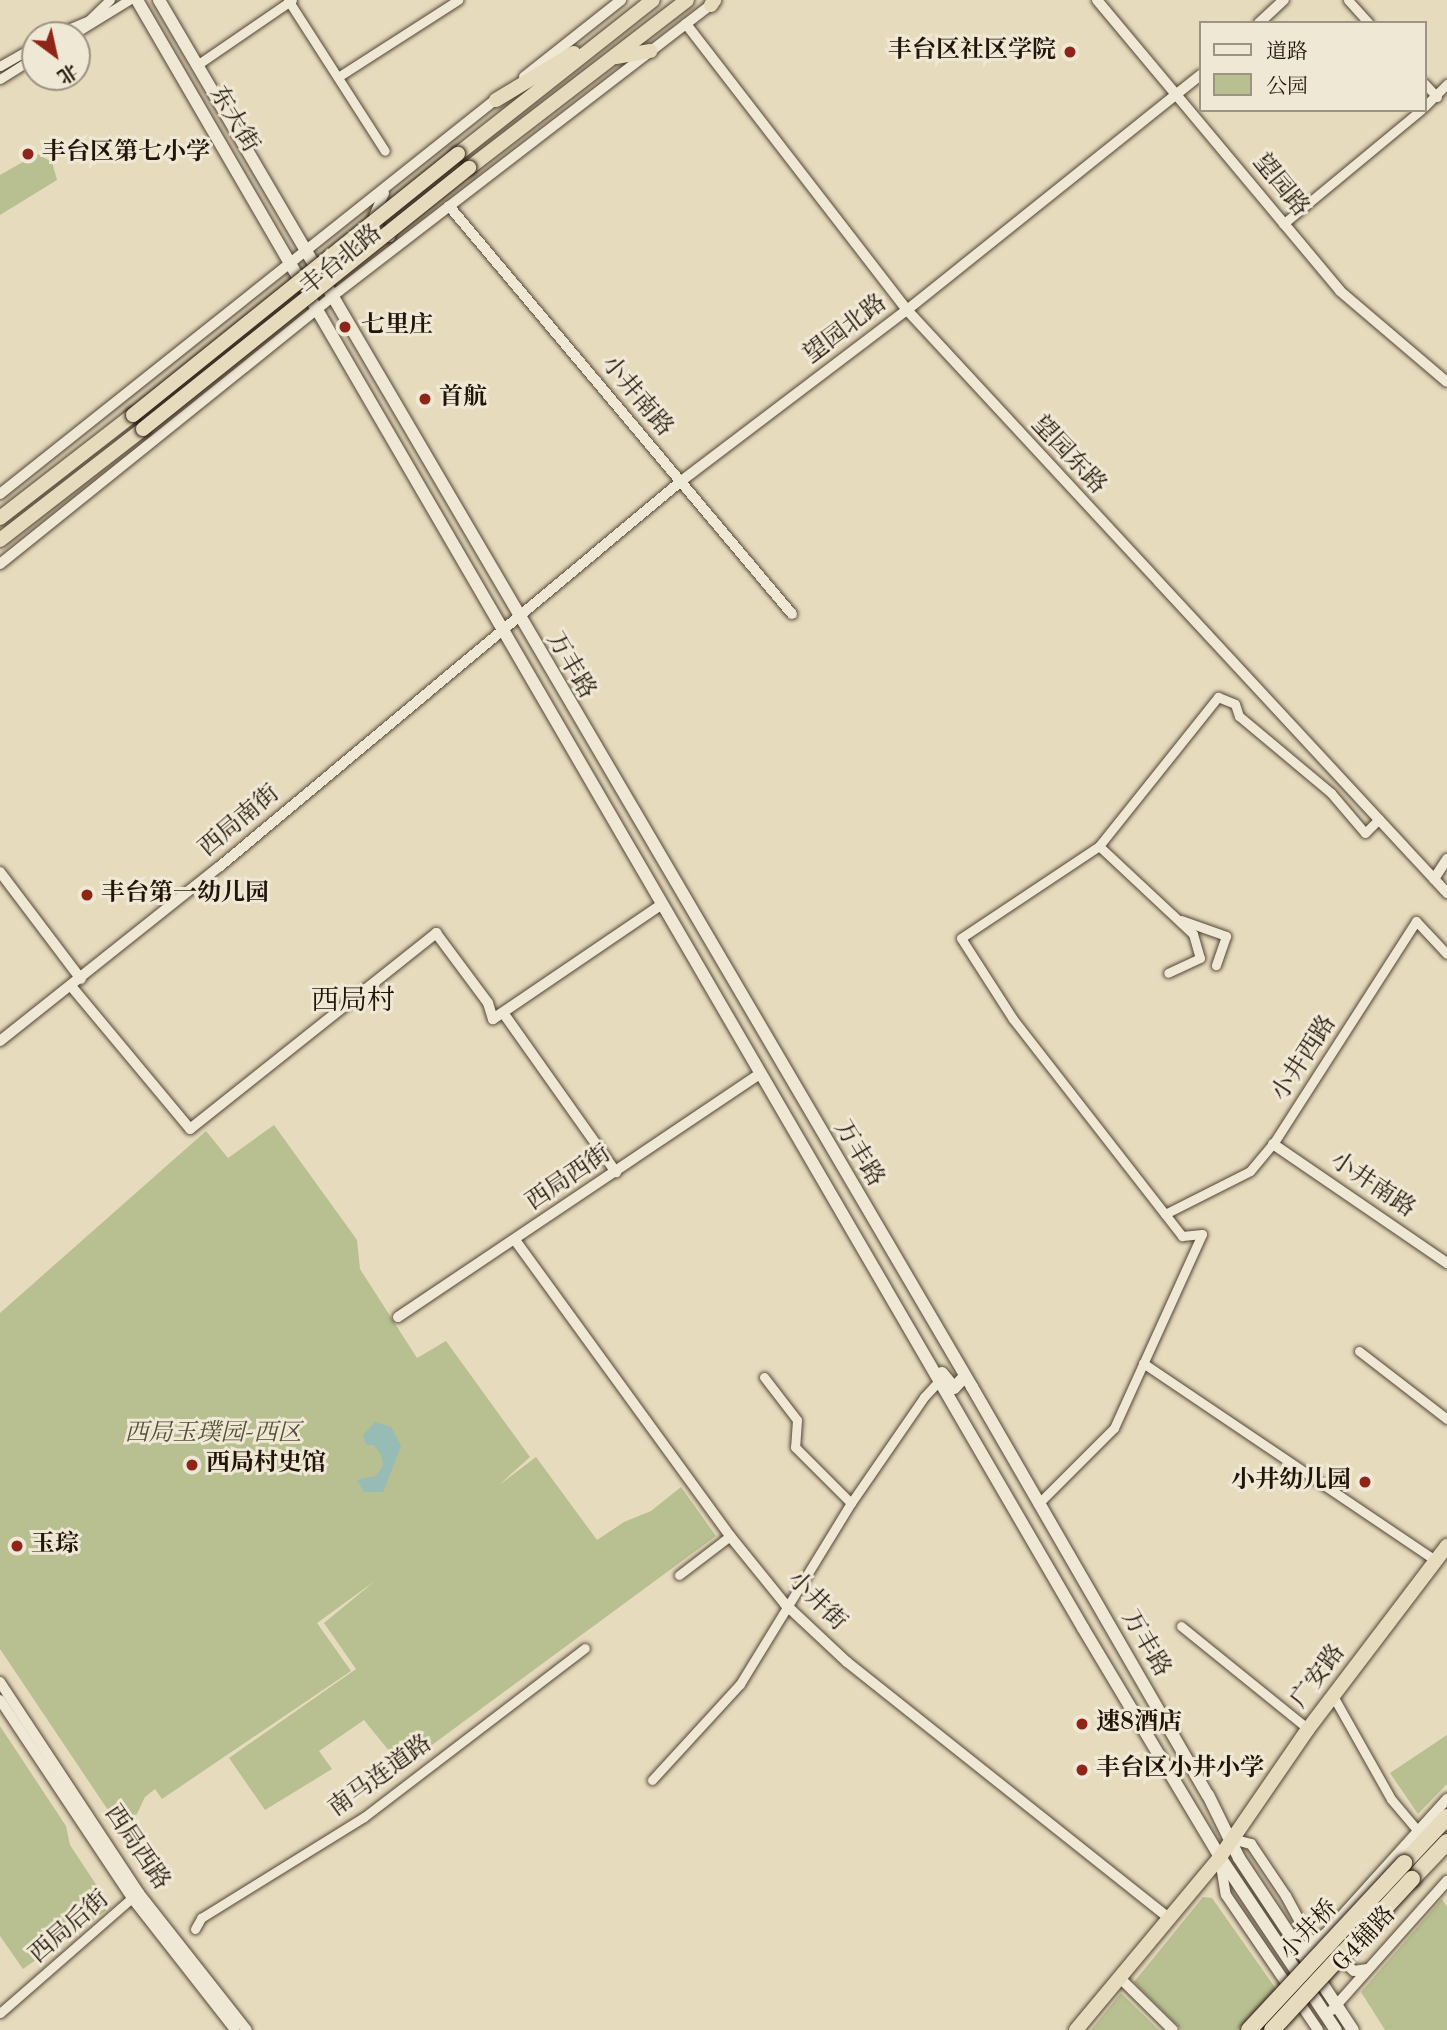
<!DOCTYPE html>
<meta charset="utf-8">
<style>
body{margin:0}
#map{position:relative;width:1447px;height:2030px;overflow:hidden;background:#e7dbbe;font-family:"Old Standard TT","Noto Serif SC",serif}
div>[style]{position:absolute}
.green>*{inset:0;background:#b8bf90}
.water>*{inset:0;background:#97bbb5}
.roads{filter:drop-shadow(0 0 2px #534636) drop-shadow(0 0 2px #534636)}
.minor>*{height:9px;margin:-4.5px;padding:0 4.5px;transform-origin:4.5px;border-radius:4.5px;background:#efe8d5}
.tertiary>*{height:10px;margin:-5px;padding:0 5px;transform-origin:5px;border-radius:5px;background:#efe8d5}
.secondary>*{height:12px;margin:-6px;padding:0 6px;transform-origin:6px;border-radius:6px;background:#efe8d5}
.trunk>*{height:14px;margin:-7px;padding:0 7px;transform-origin:7px;border-radius:7px;background:#e7dbbe}
.motorway>*{height:16px;margin:-8px;padding:0 8px;transform-origin:8px;border-radius:8px;background:#e7dbbe}
.bridges{filter:drop-shadow(0 0 2px #221409) drop-shadow(0 0 2px #221409)}
.trunk-bridge>*{height:14px;margin:-7px;padding:0 7px;transform-origin:7px;border-radius:7px;background:#e7dbbe}
.motorway-bridge>*{height:16px;margin:-8px;padding:0 8px;transform-origin:8px;border-radius:8px;background:#e7dbbe}
.dots>*{width:19px;height:19px;translate:-50% -50%;box-sizing:border-box;border:4px solid #efe8d5;border-radius:50%}
span{translate:-50% -50%;white-space:nowrap;text-align:center;line-height:1.15;-webkit-text-stroke:6px #efe8d5;paint-order:stroke}
.poi-label{font-size:24px;color:#221409;font-weight:700}
.right{translate:-100% -50%;text-align:right}
.left{translate:0 -50%;text-align:left}
.street-label{font-size:24px;color:#221409}
.park-label{font-size:24px;color:#565038;font-style:italic}
.quarter-label{font-size:28px;color:#221409}
.legend{position:absolute;left:1199px;top:21px;width:228px;height:91px;box-sizing:border-box;background:#efe8d5;border:2px solid #9d9383;margin:0;padding:9px 12px;list-style:none;font-size:21px;color:#221409}
.legend li{display:flex;align-items:center;gap:14px;height:35px}
.legend b{width:35px;border:2px solid #9d9383}
.north{position:absolute;left:21px;top:21px;width:70px;height:70px;box-sizing:border-box;background:#efe8d5;border:2px solid #9d9383;border-radius:50%;rotate:147deg;font-size:19px;font-weight:700;line-height:28px;text-align:center;color:#221409}
.north::after{content:'';display:block;margin:auto;width:24px;height:32px;background:#8f2418;clip-path:polygon(50% 0,100% 100%,50% 72%,0 100%)}
</style>
<div id="map">
<div class="green">
<div style="clip-path:polygon(37px 154px,52px 162px,57px 180px,0 215px,0 175px)"></div>
<div style="clip-path:polygon(274px 1125px,357px 1240px,360px 1269px,417px 1358px,446px 1341px,530px 1457px,499px 1485px,536px 1457px,597px 1540px,624px 1522px,651px 1511px,681px 1487px,716px 1536px,402px 1767px,364px 1720px,319px 1751px,332px 1769px,265px 1810px,229px 1758px,356px 1669px,324px 1623px,375px 1581px,317px 1623px,351px 1671px,162px 1799px,155px 1789px,145px 1797px,126px 1837px,0 1649px,0 1313px,206px 1131px,228px 1158px)"></div>
<div style="clip-path:polygon(0 1726px,66px 1826px,70px 1845px,111px 1907px,23px 1969px,0 1936px)"></div>
<div style="clip-path:polygon(1447px 1735px,1447px 1784px,1418px 1814px,1390px 1773px)"></div>
<div style="clip-path:polygon(1203px 1897px,1212px 1898px,1276px 1989px,1237px 2030px,1182px 2030px,1134px 1982px)"></div>
<div style="clip-path:polygon(1442px 1899px,1447px 1907px,1447px 2030px,1385px 2030px,1361px 1992px)"></div>
<div style="clip-path:polygon(1121px 1993px,1159px 2030px,1091px 2030px)"></div>
</div>
<div class="water">
<div style="clip-path:polygon(375px 1422px,391px 1427px,401px 1446px,383px 1492px,364px 1492px,357px 1480px,376px 1476px,383px 1465px,381px 1454px,374px 1445px,366px 1445px,363px 1435px)"></div>
</div>
<div class="roads">
<div class="minor">
<div style="left:288px;top:0;width:179px;rotate:57.3deg"></div>
<div style="left:1348px;top:0;width:31px;rotate:48deg"></div>
<div style="left:54px;top:35px;width:38px;rotate:-23deg"></div>
<div style="left:89px;top:20px;width:29px;rotate:-44deg"></div>
<div style="left:72px;top:35px;width:67px;rotate:-31.6deg"></div>
<div style="left:197px;top:65px;width:115px;rotate:-34.4deg"></div>
<div style="left:0;top:66px;width:40px;rotate:-29.7deg"></div>
<div style="left:338px;top:77px;width:143px;rotate:-32.7deg"></div>
<div style="left:0;top:79px;width:41px;rotate:-32.2deg"></div>
<div style="left:1424px;top:83px;width:19px;rotate:47deg"></div>
<div style="left:1424px;top:107px;width:33px;rotate:-45deg"></div>
<div style="left:1283px;top:224px;width:179px;rotate:-39.6deg"></div>
<div style="left:1099px;top:846px;width:129px;rotate:43.1deg"></div>
<div style="left:1193px;top:934px;width:25px;rotate:74deg"></div>
<div style="left:1200px;top:958px;width:35px;rotate:155deg"></div>
<div style="left:1181px;top:920px;width:48px;rotate:19.6deg"></div>
<div style="left:1226px;top:936px;width:31px;rotate:109deg"></div>
<div style="left:1165px;top:1214px;width:95px;rotate:-26.8deg"></div>
<div style="left:1250px;top:1171px;width:35px;rotate:-50deg"></div>
<div style="left:1273px;top:1144px;width:265px;rotate:-57.3deg"></div>
<div style="left:1416px;top:921px;width:45px;rotate:46.8deg"></div>
<div style="left:1359px;top:1351px;width:111px;rotate:37.7deg"></div>
<div style="left:1143px;top:1363px;width:354px;rotate:34deg"></div>
<div style="left:764px;top:1377px;width:54px;rotate:52.5deg"></div>
<div style="left:797px;top:1420px;width:27px;rotate:94deg"></div>
<div style="left:795px;top:1447px;width:79px;rotate:45deg"></div>
<div style="left:1038px;top:1504px;width:107px;rotate:-45deg"></div>
<div style="left:1114px;top:1428px;width:213px;rotate:-65.6deg"></div>
<div style="left:1202px;top:1234px;width:20px;rotate:174deg"></div>
<div style="left:1182px;top:1236px;width:275px;rotate:-127.9deg"></div>
<div style="left:1013px;top:1019px;width:96px;rotate:-122.7deg"></div>
<div style="left:961px;top:938px;width:166px;rotate:-33.7deg"></div>
<div style="left:1099px;top:846px;width:191px;rotate:-51.4deg"></div>
<div style="left:1218px;top:697px;width:18px;rotate:22deg"></div>
<div style="left:1235px;top:704px;width:13px;rotate:72deg"></div>
<div style="left:1239px;top:716px;width:120px;rotate:39.9deg"></div>
<div style="left:1331px;top:793px;width:52px;rotate:49.6deg"></div>
<div style="left:1365px;top:833px;width:20px;rotate:-45deg"></div>
<div style="left:679px;top:1575px;width:64px;rotate:-37.4deg"></div>
<div style="left:1181px;top:1626px;width:164px;rotate:39deg"></div>
<div style="left:1333px;top:1696px;width:118px;rotate:60.6deg"></div>
<div style="left:1391px;top:1799px;width:42px;rotate:49.8deg"></div>
<div style="left:652px;top:1780px;width:130px;rotate:-47.5deg"></div>
<div style="left:740px;top:1684px;width:212px;rotate:-58.5deg"></div>
<div style="left:851px;top:1503px;width:129px;rotate:-55.4deg"></div>
<div style="left:924px;top:1397px;width:22px;rotate:-47deg"></div>
<div style="left:195px;top:1929px;width:13px;rotate:-61deg"></div>
<div style="left:201px;top:1918px;width:192px;rotate:-31.8deg"></div>
<div style="left:364px;top:1817px;width:278px;rotate:-37.4deg"></div>
<div style="left:0;top:2013px;width:175px;rotate:-41.1deg"></div>
</div>
<div class="tertiary">
<div style="left:1097px;top:0;width:379px;rotate:50.1deg"></div>
<div style="left:1340px;top:291px;width:140px;rotate:40.4deg"></div>
<div style="left:1259px;top:23px;width:34px;rotate:-43deg"></div>
<div style="left:686px;top:24px;width:361px;rotate:52.3deg"></div>
<div style="left:907px;top:310px;width:795px;rotate:47.19deg"></div>
<div style="left:524px;top:77px;width:124px;rotate:-38.4deg"></div>
<div style="left:384px;top:193px;width:25px;rotate:113deg"></div>
<div style="left:374px;top:216px;width:18px;rotate:68deg"></div>
<div style="left:381px;top:233px;width:10px;rotate:24deg"></div>
<div style="left:449px;top:206px;width:533px;rotate:49.95deg"></div>
<div style="left:0;top:494px;width:640px;rotate:-38.53deg"></div>
<div style="left:0;top:564px;width:429px;rotate:-38.8deg"></div>
<div style="left:334px;top:295px;width:482px;rotate:-37.6deg"></div>
<div style="left:0;top:872px;width:134px;rotate:52.9deg"></div>
<div style="left:1434px;top:879px;width:24px;rotate:-57deg"></div>
<div style="left:71px;top:986px;width:186px;rotate:50.2deg"></div>
<div style="left:190px;top:1129px;width:315px;rotate:-38.5deg"></div>
<div style="left:436px;top:933px;width:87px;rotate:53.4deg"></div>
<div style="left:488px;top:1003px;width:17px;rotate:73deg"></div>
<div style="left:493px;top:1019px;width:204px;rotate:-34.2deg"></div>
<div style="left:504px;top:1014px;width:194px;rotate:54.7deg"></div>
<div style="left:0;top:1041px;width:280px;rotate:-38.5deg"></div>
<div style="left:219px;top:867px;width:601px;rotate:-39.87deg"></div>
<div style="left:680px;top:482px;width:285px;rotate:-37.2deg"></div>
<div style="left:907px;top:310px;width:376px;rotate:-38.7deg"></div>
<div style="left:1273px;top:1144px;width:211px;rotate:34.4deg"></div>
<div style="left:515px;top:1240px;width:366px;rotate:54deg"></div>
<div style="left:730px;top:1536px;width:87px;rotate:51deg"></div>
<div style="left:785px;top:1604px;width:85px;rotate:43.1deg"></div>
<div style="left:847px;top:1662px;width:410px;rotate:38.5deg"></div>
<div style="left:398px;top:1317px;width:437px;rotate:-33.9deg"></div>
<div style="left:0;top:1682px;width:253px;rotate:56.6deg"></div>
<div style="left:139px;top:1893px;width:174px;rotate:51.8deg"></div>
<div style="left:0;top:1700px;width:238px;rotate:56.3deg"></div>
<div style="left:132px;top:1898px;width:167px;rotate:52deg"></div>
<div style="left:1232px;top:1839px;width:20px;rotate:15deg"></div>
<div style="left:1251px;top:1844px;width:63px;rotate:56.1deg"></div>
<div style="left:1286px;top:1896px;width:52px;rotate:61.5deg"></div>
<div style="left:1311px;top:1942px;width:7px;rotate:98deg"></div>
<div style="left:1220px;top:1859px;width:36px;rotate:81deg"></div>
<div style="left:1226px;top:1895px;width:163px;rotate:55.7deg"></div>
<div style="left:1300px;top:1950px;width:31px;rotate:-33deg"></div>
<div style="left:1326px;top:1933px;width:181px;rotate:-47.9deg"></div>
<div style="left:1335px;top:1954px;width:25px;rotate:42deg"></div>
<div style="left:1354px;top:1971px;width:12px;rotate:-9deg"></div>
<div style="left:1120px;top:1978px;width:74px;rotate:44.5deg"></div>
<div style="left:1332px;top:2010px;width:173px;rotate:-48.3deg"></div>
</div>
<div class="secondary">
<div style="left:137px;top:0;width:1883px;rotate:59.84deg"></div>
<div style="left:1083px;top:1628px;width:267px;rotate:59.1deg"></div>
<div style="left:1220px;top:1857px;width:208px;rotate:56.2deg"></div>
<div style="left:159px;top:0;width:1608px;rotate:59.62deg"></div>
<div style="left:972px;top:1387px;width:471px;rotate:60deg"></div>
<div style="left:1208px;top:1795px;width:70px;rotate:63.8deg"></div>
<div style="left:1239px;top:1858px;width:206px;rotate:56.5deg"></div>
<div style="left:942px;top:1373px;width:19px;rotate:51deg"></div>
<div style="left:954px;top:1388px;width:16px;rotate:-47deg"></div>
</div>
<div class="trunk">
<div style="left:711px;top:5px;width:6px;rotate:-59deg"></div>
<div style="left:616px;top:57px;width:35px;rotate:-10deg"></div>
<div style="left:496px;top:100px;width:91px;rotate:-31.1deg"></div>
<div style="left:458px;top:154px;width:248px;rotate:-38.3deg"></div>
<div style="left:469px;top:168px;width:275px;rotate:-37.6deg"></div>
<div style="left:0;top:518px;width:168px;rotate:-37.8deg"></div>
<div style="left:0;top:540px;width:181px;rotate:-37.8deg"></div>
<div style="left:1076px;top:2030px;width:225px;rotate:-50.2deg"></div>
<div style="left:1220px;top:1857px;width:155px;rotate:-55.5deg"></div>
<div style="left:1308px;top:1729px;width:230px;rotate:-52.8deg"></div>
</div>
<div class="motorway">
<div style="left:1404px;top:1863px;width:63px;rotate:-46.9deg"></div>
<div style="left:1412px;top:1879px;width:51px;rotate:-46.6deg"></div>
</div>
</div>
<div class="bridges">
<div class="trunk-bridge">
<div style="left:133px;top:415px;width:417px;rotate:-38.8deg"></div>
<div style="left:143px;top:429px;width:418px;rotate:-38.7deg"></div>
</div>
<div class="motorway-bridge">
<div style="left:1249px;top:2030px;width:228px;rotate:-47.1deg"></div>
<div style="left:1272px;top:2030px;width:206px;rotate:-47.2deg"></div>
</div>
</div>
<div class="dots">
<div style="left:1070px;top:52px;background:#8f2418"></div>
<div style="left:28px;top:154px;background:#8f2418"></div>
<div style="left:345px;top:327px;background:#8f2418"></div>
<div style="left:425px;top:399px;background:#8f2418"></div>
<div style="left:87px;top:895px;background:#8f2418"></div>
<div style="left:192px;top:1465px;background:#8f2418"></div>
<div style="left:1365px;top:1482px;background:#8f2418"></div>
<div style="left:17px;top:1546px;background:#8f2418"></div>
<div style="left:1082px;top:1724px;background:#8f2418"></div>
<div style="left:1082px;top:1770px;background:#8f2418"></div>
</div>
<div class="poi-label">
<span class="right" style="left:1056px;top:52px">丰台区社区学院</span>
<span class="left" style="left:42px;top:154px">丰台区第七小学</span>
<span class="left" style="left:361px;top:327px">七里庄</span>
<span class="left" style="left:439px;top:399px">首航</span>
<span class="left" style="left:101px;top:895px">丰台第一幼儿园</span>
<span class="left" style="left:206px;top:1465px">西局村史馆</span>
<span class="right" style="left:1351px;top:1482px">小井幼儿园</span>
<span class="left" style="left:31px;top:1546px">玉琮</span>
<span class="left" style="left:1096px;top:1724px">速8酒店</span>
<span class="left" style="left:1096px;top:1770px">丰台区小井小学</span>
</div>
<div class="street-label">
<span style="left:233px;top:120px;rotate:59deg">东大街</span>
<span style="left:1280px;top:186px;rotate:51deg">望园路</span>
<span style="left:342px;top:261px;rotate:-39deg">丰台北路</span>
<span style="left:846px;top:330px;rotate:-37deg">望园北路</span>
<span style="left:636px;top:397px;rotate:50deg">小井南路</span>
<span style="left:1068px;top:456px;rotate:47deg">望园东路</span>
<span style="left:570px;top:666px;rotate:60deg">万丰路</span>
<span style="left:240px;top:822px;rotate:-40deg">西局南街</span>
<span style="left:1305px;top:1059px;rotate:-57deg">小井西路</span>
<span style="left:858px;top:1154px;rotate:59deg">万丰路</span>
<span style="left:569px;top:1179px;rotate:-34deg">西局西街</span>
<span style="left:1372px;top:1186px;rotate:34deg">小井南路</span>
<span style="left:816px;top:1602px;rotate:45deg">小井街</span>
<span style="left:1145px;top:1644px;rotate:60deg">万丰路</span>
<span style="left:1319px;top:1677px;rotate:-53deg">广安路</span>
<span style="left:381px;top:1777px;rotate:-36deg">南马连道路</span>
<span style="left:136px;top:1848px;rotate:56deg">西局西路</span>
<span style="left:70px;top:1928px;rotate:-41deg">西局后街</span>
<span style="left:1310px;top:1931px;rotate:-47deg">小井桥</span>
<span style="left:1365px;top:1940px;rotate:-47deg">G4辅路</span>
</div>
<div class="park-label">
<span style="left:213px;top:1435px">西局玉璞园-西区</span>
</div>
<div class="quarter-label">
<span style="left:353px;top:1002px">西局村</span>
</div>
<ul class="legend">
<li><b style="height:9px;background:#efe8d5"></b>道路</li>
<li><b style="height:19px;background:#b8bf90"></b>公园</li>
</ul>
<div class="north">北</div>
</div>
